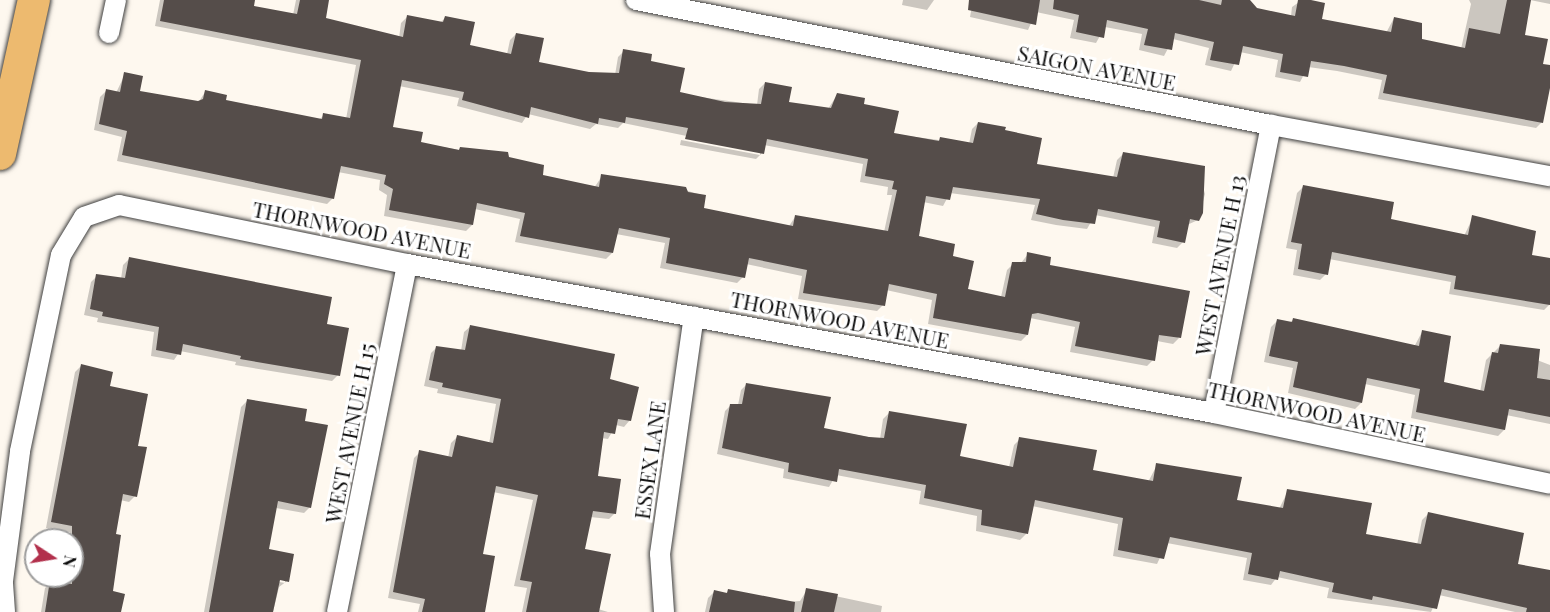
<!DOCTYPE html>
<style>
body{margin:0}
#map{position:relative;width:1550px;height:612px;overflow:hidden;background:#fef8ef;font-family:"Playfair Display",serif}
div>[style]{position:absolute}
.shadow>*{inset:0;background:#0003}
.building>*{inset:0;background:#554d4a}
.roads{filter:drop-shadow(0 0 2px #404040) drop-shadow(0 0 2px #404040)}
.minor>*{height:20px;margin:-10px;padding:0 10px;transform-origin:10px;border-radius:10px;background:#fff}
.primary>*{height:32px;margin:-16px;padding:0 16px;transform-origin:16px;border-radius:16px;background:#edba6f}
span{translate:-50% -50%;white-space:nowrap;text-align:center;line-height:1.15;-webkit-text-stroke:6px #fff;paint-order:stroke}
.street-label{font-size:21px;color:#0d0d0d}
.north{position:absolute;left:24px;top:528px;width:60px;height:60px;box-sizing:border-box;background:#fff;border:2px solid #9e9e9e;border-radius:50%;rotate:102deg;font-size:16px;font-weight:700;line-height:24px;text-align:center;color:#0d0d0d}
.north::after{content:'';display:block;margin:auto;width:21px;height:27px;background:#b2304c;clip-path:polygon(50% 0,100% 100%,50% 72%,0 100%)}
</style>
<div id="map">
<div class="shadow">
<div style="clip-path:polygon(evenodd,160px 0,254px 0,252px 7px,293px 15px,296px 0,328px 0,324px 19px,399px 38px,401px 23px,407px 17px,440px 23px,445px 18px,468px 46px,507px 54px,510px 40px,516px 34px,537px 63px,588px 74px,615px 75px,618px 57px,624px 51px,649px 63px,679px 94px,757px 105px,759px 89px,765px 83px,787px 104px,828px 109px,837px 95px,862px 105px,893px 134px,969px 144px,972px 129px,978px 123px,1004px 131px,1035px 165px,1113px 178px,1117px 160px,1123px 154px,1201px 179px,1205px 194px,1198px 220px,1187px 225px,1183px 242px,1177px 248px,1152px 243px,1155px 227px,1095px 215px,1087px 229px,1056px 225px,1031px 220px,1035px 205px,950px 193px,943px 206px,923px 202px,917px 237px,951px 257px,966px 290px,1001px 297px,1007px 270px,1013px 264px,1021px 263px,1028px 254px,1179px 338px,1173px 344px,1157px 341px,1153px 360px,1147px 366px,1070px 352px,1075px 327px,1030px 318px,1027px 335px,1021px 341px,928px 324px,932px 300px,886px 290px,883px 305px,877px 311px,798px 299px,802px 276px,746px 264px,743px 277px,737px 283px,660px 268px,665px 243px,616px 234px,612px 253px,606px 259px,515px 242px,520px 219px,475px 209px,472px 225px,466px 231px,384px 216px,387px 195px,379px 190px,380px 180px,338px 172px,333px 198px,327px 204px,117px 161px,122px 137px,94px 130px,100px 97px,106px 91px,116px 93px,125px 74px,138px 93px,198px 103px,205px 92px,224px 101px,319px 120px,324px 115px,346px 119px,356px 65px,155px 26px,160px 0,399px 86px,459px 98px,457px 106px,522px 123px,528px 114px,590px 129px,596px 124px,618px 128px,623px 123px,760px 151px,760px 155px,681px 140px,680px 145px,756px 159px,762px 153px,764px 145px,863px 164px,860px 182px,888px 187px,887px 195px,892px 195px,884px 232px,795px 217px,789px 226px,702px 209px,705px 196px,671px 186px,602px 176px,594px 188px,541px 176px,507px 158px,419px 143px,391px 128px,399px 86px)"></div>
<div style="clip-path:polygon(903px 0,934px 0,927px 10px,902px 5px)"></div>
<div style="clip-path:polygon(973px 0,1249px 0,1257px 9px,1291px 16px,1292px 7px,1302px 0,1320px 20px,1386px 33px,1394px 18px,1421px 40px,1461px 49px,1471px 4px,1469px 0,1550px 0,1550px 4px,1530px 0,1523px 36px,1541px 65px,1550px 67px,1550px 80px,1542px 122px,1536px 128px,1378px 99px,1382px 80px,1337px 71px,1308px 67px,1300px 82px,1275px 77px,1278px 60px,1240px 52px,1231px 71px,1205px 65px,1209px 48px,1173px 39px,1164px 56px,1139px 50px,1142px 34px,1105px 27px,1096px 43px,1070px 38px,1074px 20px,1036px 12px,1028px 30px,970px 17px)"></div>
<div style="clip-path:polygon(1303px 187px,1389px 220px,1464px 236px,1473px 217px,1530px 256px,1550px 259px,1550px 304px,1544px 310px,1449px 294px,1451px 282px,1329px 259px,1326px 274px,1320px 280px,1293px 275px,1297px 250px,1286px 248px,1297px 193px)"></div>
<div style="clip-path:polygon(129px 259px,326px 325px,338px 375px,332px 381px,235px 365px,236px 362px,180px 351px,174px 360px,151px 356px,154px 332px,97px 322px,98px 318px,84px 315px,91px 282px,97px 276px,121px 279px,123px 265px)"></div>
<div style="clip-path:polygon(1293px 320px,1414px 347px,1422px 332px,1442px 384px,1480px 392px,1486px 360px,1500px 346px,1550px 365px,1550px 424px,1506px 415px,1504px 430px,1498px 436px,1411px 418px,1415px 395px,1365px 384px,1361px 403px,1355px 409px,1288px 393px,1293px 368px,1264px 362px,1271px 327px,1277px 321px,1289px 323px)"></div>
<div style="clip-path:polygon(471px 326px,609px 380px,630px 420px,624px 427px,616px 425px,608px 439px,601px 438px,596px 477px,615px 513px,609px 519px,590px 517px,584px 550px,598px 609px,608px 612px,522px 612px,527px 588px,514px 586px,533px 500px,493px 492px,481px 555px,484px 612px,418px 612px,420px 604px,388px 598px,414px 458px,420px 452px,448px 458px,451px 443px,457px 437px,489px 444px,496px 404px,437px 393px,438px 389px,424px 386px,431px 353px,437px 347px,461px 351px,464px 332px)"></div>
<div style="clip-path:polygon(81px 366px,108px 387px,136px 447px,135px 496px,129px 502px,120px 500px,114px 535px,111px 593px,120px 612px,41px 612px,45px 588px,51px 582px,60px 584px,61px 576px,72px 576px,70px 532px,46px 528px,75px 372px)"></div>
<div style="clip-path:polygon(747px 384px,823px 429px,880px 439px,883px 419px,889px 413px,958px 458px,1009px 467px,1014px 445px,1020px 439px,1091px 471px,1148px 482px,1157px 465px,1235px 501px,1279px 509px,1288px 491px,1365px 535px,1417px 545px,1422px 520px,1428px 514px,1517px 565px,1550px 571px,1550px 612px,1515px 612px,1439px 595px,1431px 612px,1327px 598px,1329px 588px,1277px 577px,1271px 585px,1243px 580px,1247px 558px,1167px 543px,1157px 564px,1113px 556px,1118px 524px,1032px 506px,1026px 534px,1020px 540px,976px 531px,977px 516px,919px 504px,921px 491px,836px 475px,829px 487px,783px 478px,784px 469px,717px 454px,725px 411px,731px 405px,738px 405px,741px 390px)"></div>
<div style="clip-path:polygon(evenodd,247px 401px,303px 422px,310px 507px,304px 513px,276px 508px,267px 550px,287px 581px,279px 587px,273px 612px,204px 612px,241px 407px,247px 401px,275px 578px,285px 580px,285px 583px,274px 581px,275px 578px)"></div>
<div style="clip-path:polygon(807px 590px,882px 606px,881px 612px,705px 612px,708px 598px,714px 592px,725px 594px,729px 591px,786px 602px,800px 601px)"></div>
</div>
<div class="building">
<div style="clip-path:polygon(evenodd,164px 0,255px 0,254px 6px,297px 14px,300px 0,329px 0,326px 18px,403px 37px,407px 15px,443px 22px,445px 16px,475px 22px,470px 45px,511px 54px,516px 33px,544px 38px,539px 62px,589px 72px,619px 73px,623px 49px,652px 54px,651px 61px,685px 68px,680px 92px,725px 102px,761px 104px,765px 82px,792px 87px,789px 102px,831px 108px,837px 93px,865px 98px,864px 104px,899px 111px,894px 133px,939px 141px,940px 137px,973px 143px,978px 122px,1006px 127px,1005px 130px,1042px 138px,1037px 164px,1117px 177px,1123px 152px,1205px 166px,1203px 213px,1199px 221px,1190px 219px,1185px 243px,1157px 237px,1160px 221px,1098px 209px,1095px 224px,1063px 220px,1036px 214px,1040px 199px,953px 187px,950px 200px,926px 196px,919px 236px,955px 244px,953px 256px,974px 261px,968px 289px,1005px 297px,1012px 262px,1026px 262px,1027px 252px,1051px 257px,1050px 265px,1190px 291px,1181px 338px,1159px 335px,1155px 361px,1075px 346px,1080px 322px,1038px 313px,1032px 314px,1028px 335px,933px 318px,937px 294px,889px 284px,885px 306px,803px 293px,807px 270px,749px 258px,745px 278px,666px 263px,670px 238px,619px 228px,613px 253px,520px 236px,525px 213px,477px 203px,473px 225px,389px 210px,393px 189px,384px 184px,386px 175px,341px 166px,334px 199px,122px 155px,127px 131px,99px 124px,106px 89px,120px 92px,124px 72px,143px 76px,140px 91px,198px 101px,203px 99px,205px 90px,227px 95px,226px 100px,322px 119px,323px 113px,350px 118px,361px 60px,160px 21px,164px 0,402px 80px,464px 92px,462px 100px,529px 118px,531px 107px,598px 124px,599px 118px,625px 123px,626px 117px,688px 128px,685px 139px,764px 154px,767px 139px,868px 159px,865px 176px,894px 181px,892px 189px,897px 190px,888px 231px,795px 215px,793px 226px,704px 208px,706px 195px,688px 192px,686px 187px,601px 174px,599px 187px,543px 175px,544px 165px,509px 157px,508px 152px,460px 147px,459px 150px,421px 142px,423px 132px,393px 127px,402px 80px)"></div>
<div style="clip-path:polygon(969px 0,1040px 0,1036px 25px,968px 10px)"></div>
<div style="clip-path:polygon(1054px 0,1199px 0,1221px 5px,1222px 0,1250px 0,1257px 8px,1295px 16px,1298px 0,1311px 0,1325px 3px,1322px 19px,1391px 32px,1394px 17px,1422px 23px,1422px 39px,1465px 48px,1469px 28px,1500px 34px,1507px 0,1531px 0,1525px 35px,1548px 39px,1543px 64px,1550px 65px,1550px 88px,1543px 123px,1383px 93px,1387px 75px,1344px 66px,1311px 61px,1308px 77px,1280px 72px,1283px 54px,1243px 46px,1239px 65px,1210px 60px,1214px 42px,1175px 33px,1172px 50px,1144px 45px,1148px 29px,1107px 20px,1104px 38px,1076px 32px,1079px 15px,1053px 9px)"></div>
<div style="clip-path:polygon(1303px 185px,1394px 202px,1391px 219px,1468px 235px,1472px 215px,1536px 231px,1532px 255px,1550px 258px,1550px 305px,1454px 289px,1456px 276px,1332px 252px,1328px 275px,1298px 269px,1302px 244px,1291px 242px)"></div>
<div style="clip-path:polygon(129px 257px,332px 297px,327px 324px,349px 328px,340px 376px,240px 359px,241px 356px,183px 344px,181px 355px,156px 350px,159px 327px,102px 316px,103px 312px,90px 309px,96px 274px,125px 278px)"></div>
<div style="clip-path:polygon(1293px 318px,1419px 346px,1422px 330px,1451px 336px,1444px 382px,1484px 391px,1492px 352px,1498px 353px,1500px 344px,1540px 349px,1537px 378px,1550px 380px,1550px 417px,1509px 409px,1505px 430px,1416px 412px,1420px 389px,1367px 378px,1362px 403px,1293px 387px,1298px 362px,1269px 356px,1277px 319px,1292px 322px)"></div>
<div style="clip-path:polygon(470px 325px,615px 354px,610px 379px,639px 387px,631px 421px,618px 419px,615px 434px,604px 432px,598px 476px,621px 479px,616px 514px,593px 511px,585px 549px,611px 554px,599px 612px,526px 612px,532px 582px,520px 580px,538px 495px,496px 486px,483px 554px,495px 556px,485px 612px,422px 612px,425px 599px,393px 592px,419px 450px,452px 457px,457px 435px,493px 443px,501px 399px,442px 387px,443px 383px,429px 380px,436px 346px,465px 350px)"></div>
<div style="clip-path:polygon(81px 364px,113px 372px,110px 386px,148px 394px,138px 446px,147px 447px,137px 497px,123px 494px,116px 534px,121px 535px,113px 591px,125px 594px,121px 612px,45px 612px,50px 580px,72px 584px,72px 526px,51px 522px)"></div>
<div style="clip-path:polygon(746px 383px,831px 397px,824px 428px,869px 437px,884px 438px,889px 411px,967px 424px,960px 456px,1013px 467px,1019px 437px,1097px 450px,1093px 470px,1153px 481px,1156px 463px,1242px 477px,1237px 500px,1283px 508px,1287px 489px,1372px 503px,1366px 534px,1421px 544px,1428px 512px,1524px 533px,1518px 564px,1550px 570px,1550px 612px,1526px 612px,1527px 608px,1442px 589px,1437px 609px,1373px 596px,1372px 600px,1332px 592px,1334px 583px,1280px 571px,1278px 580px,1248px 574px,1252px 553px,1170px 537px,1164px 559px,1118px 550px,1123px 518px,1035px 500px,1028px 534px,981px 525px,982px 510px,924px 498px,926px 485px,839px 469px,837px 482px,788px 472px,789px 463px,722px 448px,730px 404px,742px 404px)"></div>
<div style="clip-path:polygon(247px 399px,307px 409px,305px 421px,328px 425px,311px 508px,278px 501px,269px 549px,294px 554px,289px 582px,280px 580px,273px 612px,209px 612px)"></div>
<div style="clip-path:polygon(806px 588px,838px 594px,834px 612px,801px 612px)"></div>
<div style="clip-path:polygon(728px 589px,795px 602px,794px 612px,709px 612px,714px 590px,727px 593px)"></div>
</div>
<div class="roads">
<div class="minor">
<div style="left:636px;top:0;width:647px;rotate:11.14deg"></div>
<div style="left:1271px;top:125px;width:284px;rotate:10.4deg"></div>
<div style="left:109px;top:33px;width:34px;rotate:-78deg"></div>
<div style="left:1214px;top:413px;width:294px;rotate:-78.8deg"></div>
<div style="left:5px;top:612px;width:31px;rotate:-94deg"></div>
<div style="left:3px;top:581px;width:131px;rotate:-82.5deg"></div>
<div style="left:20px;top:451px;width:200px;rotate:-78.2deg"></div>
<div style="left:61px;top:255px;width:44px;rotate:-58.8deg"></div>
<div style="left:84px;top:217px;width:37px;rotate:-19deg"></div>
<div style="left:119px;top:205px;width:294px;rotate:11.6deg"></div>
<div style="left:407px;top:264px;width:821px;rotate:10.46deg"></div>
<div style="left:1214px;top:413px;width:343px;rotate:11.9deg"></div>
<div style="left:337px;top:612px;width:355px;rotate:-78.6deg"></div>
<div style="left:664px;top:612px;width:58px;rotate:-93.9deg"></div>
<div style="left:660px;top:554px;width:240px;rotate:-81.9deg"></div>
</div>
<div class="primary">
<div style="left:0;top:154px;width:158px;rotate:-77.6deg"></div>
</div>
</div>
<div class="street-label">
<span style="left:1097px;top:67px;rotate:11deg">SAIGON AVENUE</span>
<span style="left:362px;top:229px;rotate:11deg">THORNWOOD AVENUE</span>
<span style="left:1219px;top:265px;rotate:-79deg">WEST AVENUE H 13</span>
<span style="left:840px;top:319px;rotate:11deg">THORNWOOD AVENUE</span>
<span style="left:1317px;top:411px;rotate:12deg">THORNWOOD AVENUE</span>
<span style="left:349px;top:433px;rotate:-79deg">WEST AVENUE H 15</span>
<span style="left:649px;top:460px;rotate:-82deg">ESSEX LANE</span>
</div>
<div class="north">N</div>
</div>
